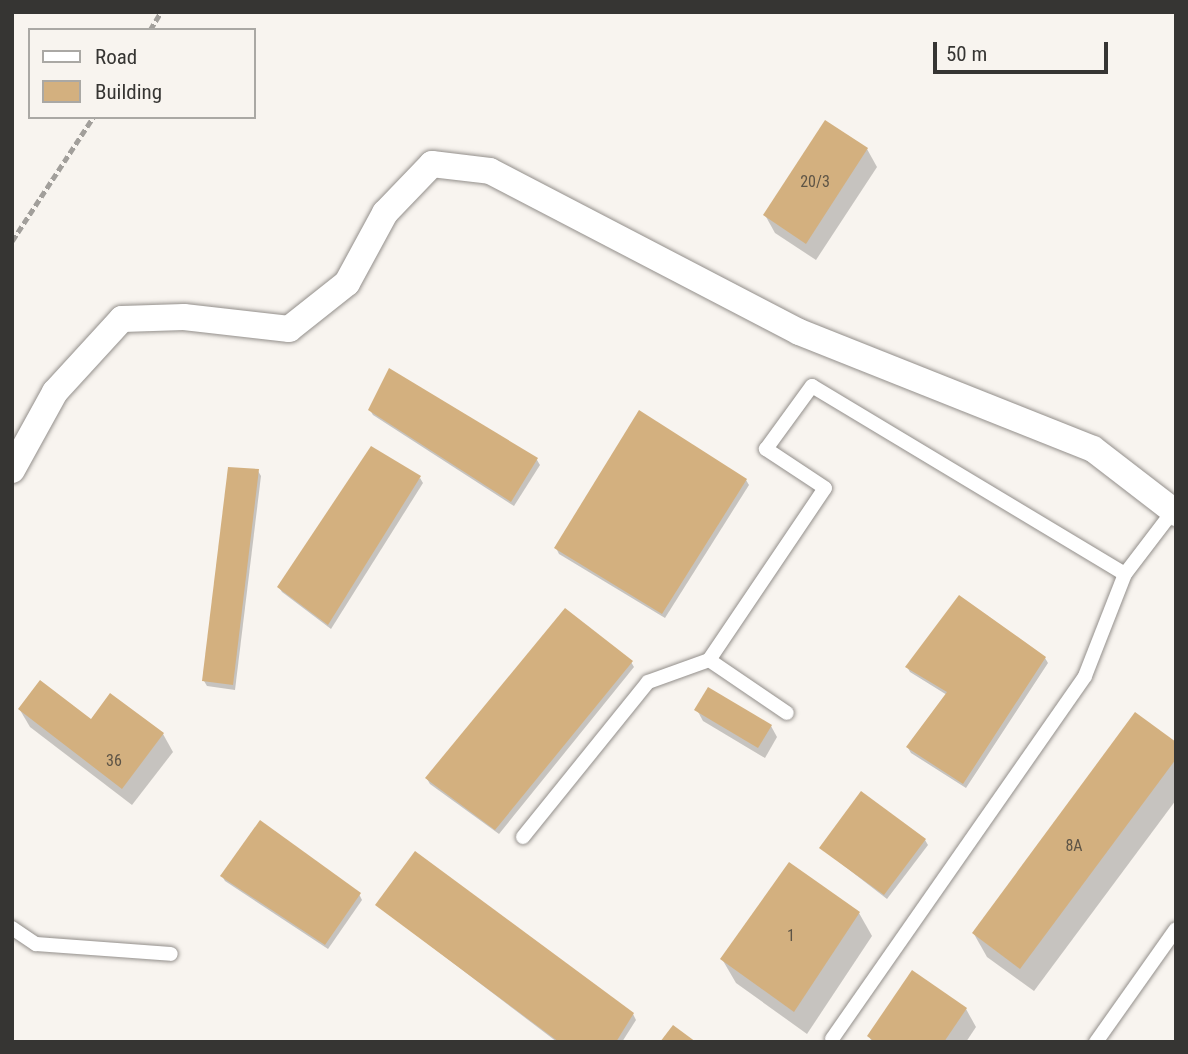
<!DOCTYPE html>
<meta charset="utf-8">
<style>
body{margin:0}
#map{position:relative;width:1188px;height:1054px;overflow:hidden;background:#f8f4ef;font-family:"Roboto Condensed",sans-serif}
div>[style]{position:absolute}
.shadow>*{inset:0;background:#0003}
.building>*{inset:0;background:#d3b07f}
.path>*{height:4.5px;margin-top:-2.25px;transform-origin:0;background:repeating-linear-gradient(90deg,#a29f9b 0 7px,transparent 0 10.5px)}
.roads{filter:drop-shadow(0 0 2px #938f8b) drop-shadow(0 0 2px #938f8b)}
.service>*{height:14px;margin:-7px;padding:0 7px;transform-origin:7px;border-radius:7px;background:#fff}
.minor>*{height:26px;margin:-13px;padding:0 13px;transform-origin:13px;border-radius:13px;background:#fff}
span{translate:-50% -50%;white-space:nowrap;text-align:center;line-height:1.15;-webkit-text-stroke:7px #f8f4ef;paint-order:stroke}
.number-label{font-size:16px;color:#5d5446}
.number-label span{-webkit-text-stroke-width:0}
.frame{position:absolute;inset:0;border:14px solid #363533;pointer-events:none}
.legend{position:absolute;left:28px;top:28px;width:228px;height:91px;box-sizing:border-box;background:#f8f4ef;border:2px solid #aaa8a4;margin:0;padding:9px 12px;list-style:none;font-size:21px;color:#363533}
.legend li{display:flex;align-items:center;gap:14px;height:35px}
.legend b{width:35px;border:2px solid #aaa8a4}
.scale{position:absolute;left:933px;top:42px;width:175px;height:32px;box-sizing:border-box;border:4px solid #363533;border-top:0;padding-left:9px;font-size:21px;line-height:24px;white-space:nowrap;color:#363533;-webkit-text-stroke:5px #f8f4ef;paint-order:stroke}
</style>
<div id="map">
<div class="shadow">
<div style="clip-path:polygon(867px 149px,877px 167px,816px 260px,775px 233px,765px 215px)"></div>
<div style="clip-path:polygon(370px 410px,537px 460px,540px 465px,514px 506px,373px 415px)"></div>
<div style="clip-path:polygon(258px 471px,261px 476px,235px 690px,207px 686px,204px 681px)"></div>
<div style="clip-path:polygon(420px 478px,423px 483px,331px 629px,282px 592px,279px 587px)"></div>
<div style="clip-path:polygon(746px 480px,749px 485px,665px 618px,559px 554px,556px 548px)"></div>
<div style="clip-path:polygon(1045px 658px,1048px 663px,966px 788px,911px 753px,908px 748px,947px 695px,910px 672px,907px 667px)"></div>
<div style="clip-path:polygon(631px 662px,634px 667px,499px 834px,430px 784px,427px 779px)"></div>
<div style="clip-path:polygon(20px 710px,163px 734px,173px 752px,132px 805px,30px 727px)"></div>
<div style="clip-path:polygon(697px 710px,771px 726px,777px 737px,765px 758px,703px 721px)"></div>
<div style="clip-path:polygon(1176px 744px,1176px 800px,1034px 991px,987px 957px,974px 934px)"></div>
<div style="clip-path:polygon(925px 840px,928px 845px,887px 899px,821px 848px)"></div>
<div style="clip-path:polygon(222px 876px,359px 894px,362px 900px,328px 949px,225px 881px)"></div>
<div style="clip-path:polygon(377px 905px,633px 1014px,636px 1020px,622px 1042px,557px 1042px)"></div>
<div style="clip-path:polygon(859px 913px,872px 936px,807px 1034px,736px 983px,722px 959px)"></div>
<div style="clip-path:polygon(966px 1009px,976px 1027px,966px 1042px,872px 1042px,869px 1036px)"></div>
</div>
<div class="building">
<div style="clip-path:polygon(825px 120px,868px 148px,806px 244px,763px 215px)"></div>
<div style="clip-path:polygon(389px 368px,538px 458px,511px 502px,368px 410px)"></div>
<div style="clip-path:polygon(639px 410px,747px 479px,662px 614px,554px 548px)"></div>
<div style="clip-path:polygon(371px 446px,421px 476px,328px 625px,277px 587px)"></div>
<div style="clip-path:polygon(228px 467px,259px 469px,233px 685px,202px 681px)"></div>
<div style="clip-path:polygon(959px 595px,1046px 657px,963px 784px,906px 747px,947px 692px,905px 667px)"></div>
<div style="clip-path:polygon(565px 608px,633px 661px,495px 830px,425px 778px)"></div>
<div style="clip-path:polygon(40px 680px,91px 719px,110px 693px,164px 733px,122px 789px,18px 709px)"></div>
<div style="clip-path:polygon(708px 687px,772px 725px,758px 748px,694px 710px)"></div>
<div style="clip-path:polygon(1135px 712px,1176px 742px,1176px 759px,1020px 969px,972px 933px)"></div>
<div style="clip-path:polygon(861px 791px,926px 839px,884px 895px,819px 848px)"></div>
<div style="clip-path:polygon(260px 820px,361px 893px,325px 945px,220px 876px)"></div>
<div style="clip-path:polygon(415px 851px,634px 1013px,616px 1042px,559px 1042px,375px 905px)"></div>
<div style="clip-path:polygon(789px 862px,860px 912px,794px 1012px,720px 959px)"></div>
<div style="clip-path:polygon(912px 970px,967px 1008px,944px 1042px,875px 1042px,867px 1036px)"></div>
<div style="clip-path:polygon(673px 1025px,696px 1042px,660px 1042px)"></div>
</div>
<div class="path">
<div style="left:150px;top:30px;width:21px;rotate:-59deg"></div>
<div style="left:12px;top:241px;width:148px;rotate:-56.8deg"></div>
</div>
<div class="roads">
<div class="service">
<div style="left:709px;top:660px;width:94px;rotate:34.2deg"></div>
<div style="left:523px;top:837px;width:199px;rotate:-51.1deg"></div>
<div style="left:648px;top:682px;width:65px;rotate:-19.8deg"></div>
<div style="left:709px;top:660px;width:207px;rotate:-56deg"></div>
<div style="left:825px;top:488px;width:71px;rotate:-146.5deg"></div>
<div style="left:766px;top:449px;width:78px;rotate:-53.9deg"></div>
<div style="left:812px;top:386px;width:365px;rotate:31deg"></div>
<div style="left:1125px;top:574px;width:79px;rotate:-52.7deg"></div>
<div style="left:12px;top:928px;width:29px;rotate:34deg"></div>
<div style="left:36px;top:944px;width:135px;rotate:4.2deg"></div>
<div style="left:832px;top:1039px;width:442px;rotate:-55.1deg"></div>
<div style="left:1085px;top:676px;width:110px;rotate:-68.6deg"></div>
<div style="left:1096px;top:1042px;width:138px;rotate:-54.7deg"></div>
</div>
<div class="minor">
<div style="left:12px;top:470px;width:89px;rotate:-61.1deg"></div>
<div style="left:55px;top:392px;width:99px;rotate:-47.5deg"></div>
<div style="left:122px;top:319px;width:62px;rotate:-1.8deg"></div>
<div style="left:184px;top:317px;width:106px;rotate:6.5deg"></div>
<div style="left:289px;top:329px;width:74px;rotate:-38.4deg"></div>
<div style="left:347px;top:283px;width:80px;rotate:-61.5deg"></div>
<div style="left:385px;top:213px;width:68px;rotate:-46.2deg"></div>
<div style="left:432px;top:164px;width:58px;rotate:6.9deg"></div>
<div style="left:490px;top:171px;width:348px;rotate:27.5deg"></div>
<div style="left:799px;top:332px;width:316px;rotate:21.7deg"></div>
<div style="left:1093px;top:449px;width:105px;rotate:37.6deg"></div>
</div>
</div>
<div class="number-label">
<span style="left:815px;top:182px">20/3</span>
<span style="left:114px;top:761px">36</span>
<span style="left:1074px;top:846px">8А</span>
<span style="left:791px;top:936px">1</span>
</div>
<div class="frame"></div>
<ul class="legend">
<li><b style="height:9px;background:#fff"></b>Road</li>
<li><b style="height:19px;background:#d3b07f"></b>Building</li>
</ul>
<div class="scale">50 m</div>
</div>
